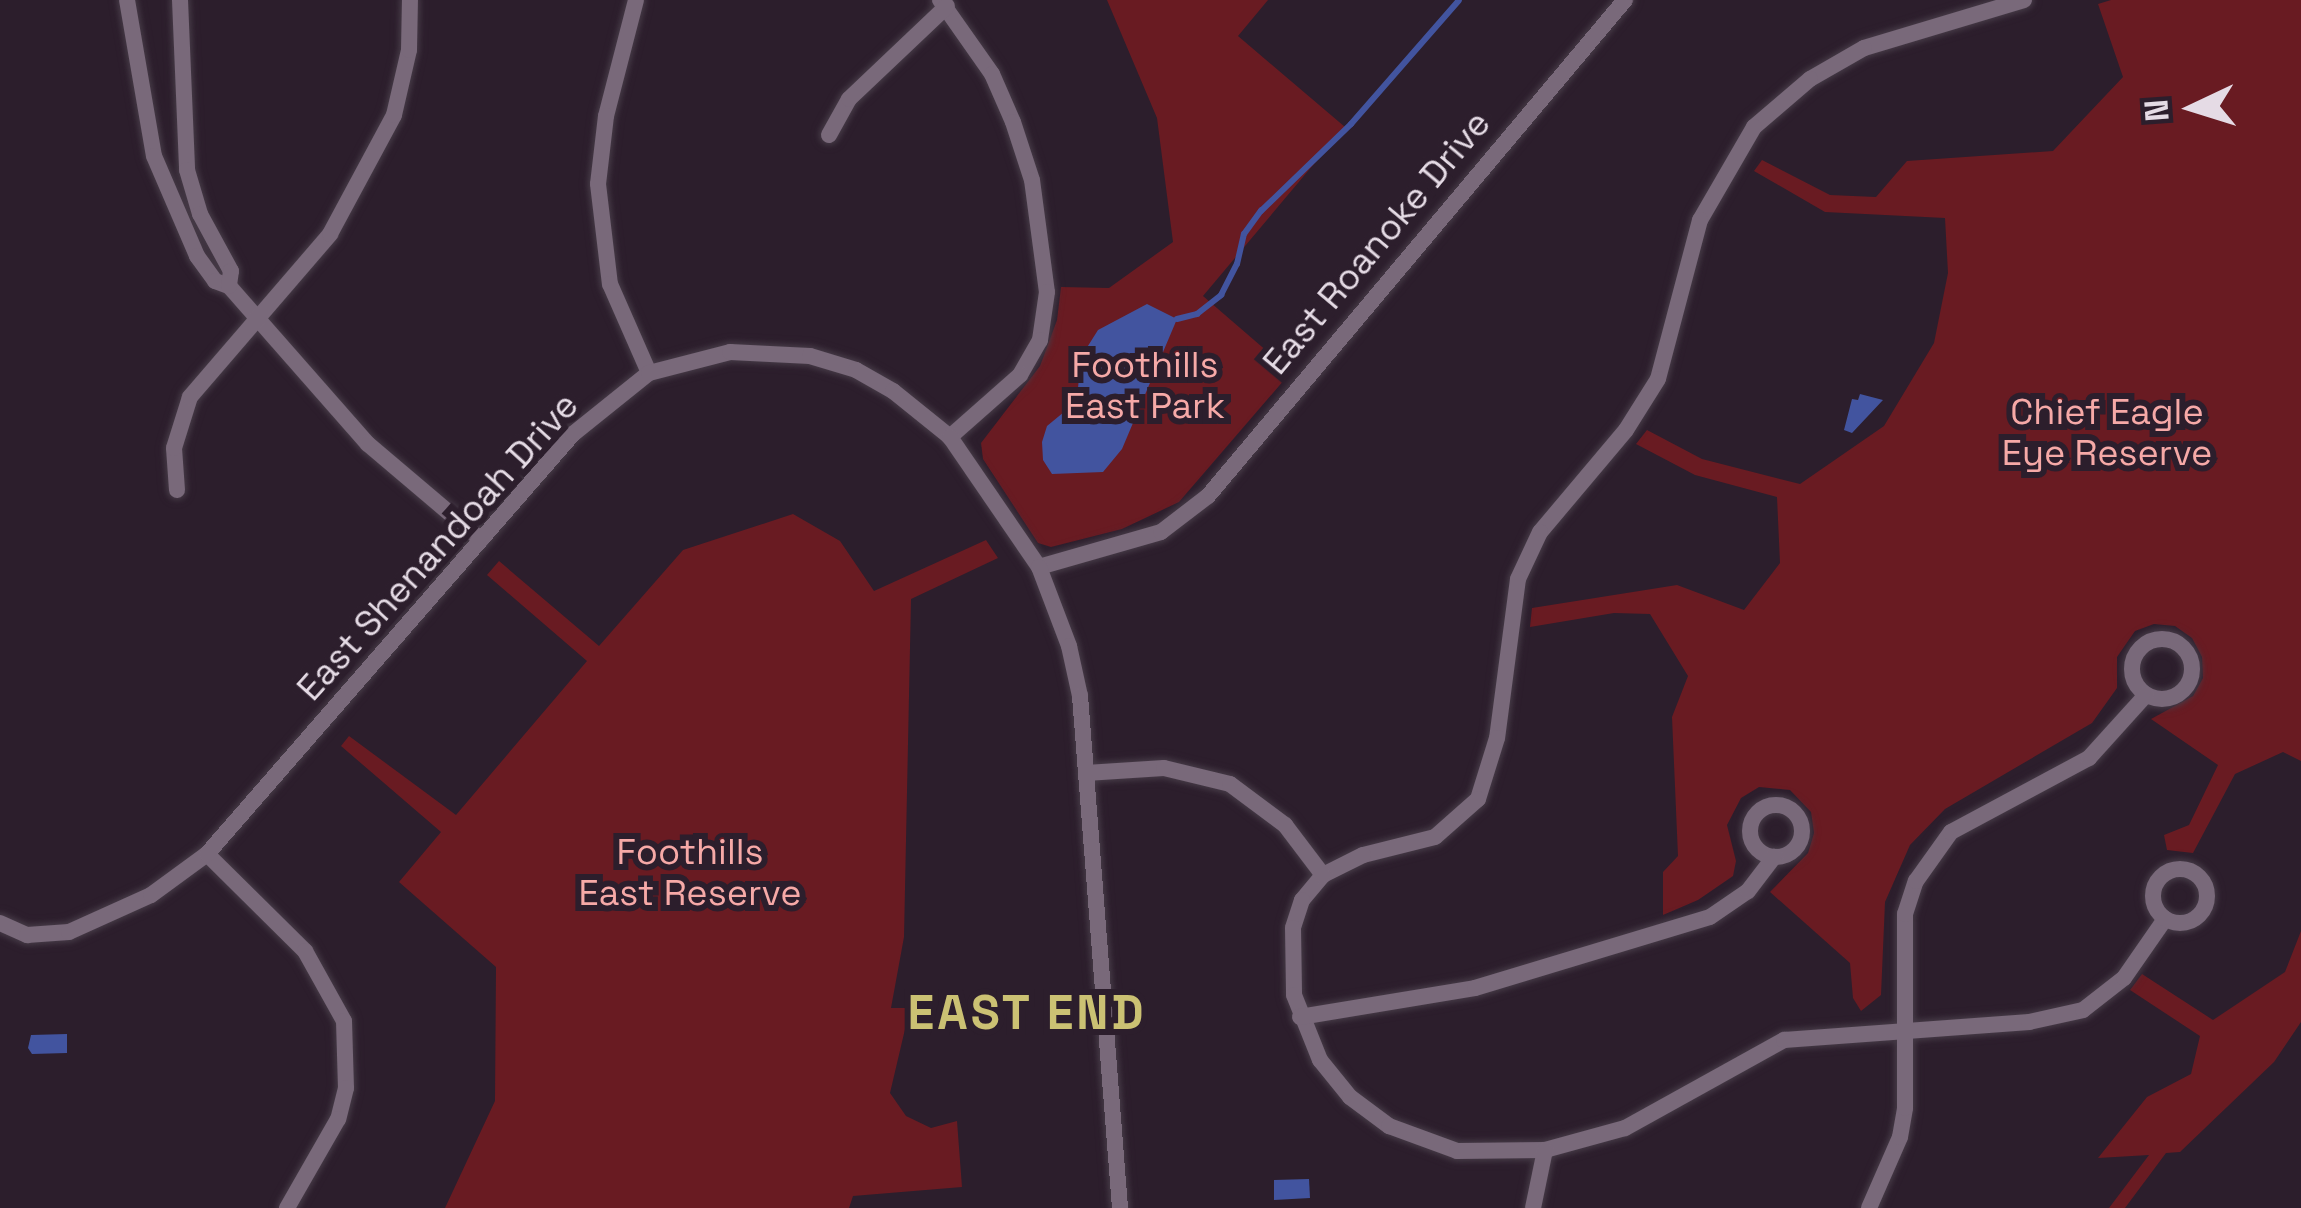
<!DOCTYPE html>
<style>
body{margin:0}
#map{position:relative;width:2301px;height:1208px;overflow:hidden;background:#2c1e2c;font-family:"Space Grotesk",sans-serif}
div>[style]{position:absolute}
.green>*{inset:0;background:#691b22}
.water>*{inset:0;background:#42549f}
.stream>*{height:6px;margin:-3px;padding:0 3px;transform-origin:3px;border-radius:3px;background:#42549f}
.roads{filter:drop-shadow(0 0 3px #463b47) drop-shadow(0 0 3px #463b47)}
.street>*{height:16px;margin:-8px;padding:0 8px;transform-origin:8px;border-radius:8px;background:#79697a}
.street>.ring{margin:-8px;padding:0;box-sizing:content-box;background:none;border:16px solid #79697a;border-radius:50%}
span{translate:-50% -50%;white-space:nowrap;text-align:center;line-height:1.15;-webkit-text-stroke:12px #2c1e2c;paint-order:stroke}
.street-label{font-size:36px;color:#e5dbe5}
.park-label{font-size:36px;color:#f6a9a7}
.district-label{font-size:48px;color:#cbc173;font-weight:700;letter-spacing:3px}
.north{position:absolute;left:2133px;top:48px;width:120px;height:120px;-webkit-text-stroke:9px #2c1e2c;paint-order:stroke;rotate:266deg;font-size:33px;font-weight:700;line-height:48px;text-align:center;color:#e5dbe5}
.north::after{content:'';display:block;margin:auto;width:42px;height:54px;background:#e5dbe5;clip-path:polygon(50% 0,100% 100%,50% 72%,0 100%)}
</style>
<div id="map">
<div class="green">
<div style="clip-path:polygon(1107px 0,1268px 0,1238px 36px,1345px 127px,1203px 296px,1291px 372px,1179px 502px,1122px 529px,1051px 547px,1038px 543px,983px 459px,981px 443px,1040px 366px,1057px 320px,1061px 287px,1109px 288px,1173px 242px,1157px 118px)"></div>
<div style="clip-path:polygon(2111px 0,2301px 0,2301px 761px,2283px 752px,2235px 774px,2193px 853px,2167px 850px,2164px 835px,2189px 825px,2218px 765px,2151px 719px,2193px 696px,2203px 678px,2202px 657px,2192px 638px,2175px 626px,2154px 624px,2135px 631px,2117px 657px,2117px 688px,2092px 723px,1945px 809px,1910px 845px,1885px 902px,1881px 995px,1861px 1011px,1853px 998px,1850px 963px,1770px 892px,1808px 853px,1814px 833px,1811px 812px,1790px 790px,1759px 787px,1741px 798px,1727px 825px,1736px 861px,1733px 876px,1698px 900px,1663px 915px,1663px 872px,1678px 856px,1672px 717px,1688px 676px,1650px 614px,1614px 613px,1530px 627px,1532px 608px,1677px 585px,1744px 610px,1780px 563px,1777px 497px,1695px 475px,1636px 444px,1647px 430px,1702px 459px,1800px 484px,1884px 426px,1934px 343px,1948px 273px,1945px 218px,1825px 212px,1754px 171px,1762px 160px,1830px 195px,1876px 197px,1907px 161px,2053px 151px,2123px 77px,2098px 4px)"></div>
<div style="clip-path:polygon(793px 514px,840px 541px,874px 591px,986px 540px,998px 558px,911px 599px,904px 937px,891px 1008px,910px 1008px,890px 1093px,906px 1116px,931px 1128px,957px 1121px,962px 1187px,853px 1196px,849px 1208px,445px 1208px,495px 1101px,496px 967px,399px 882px,441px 832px,341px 746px,349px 736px,456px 815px,587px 661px,487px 575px,499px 561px,599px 646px,683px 550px)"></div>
<div style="clip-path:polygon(2301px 931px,2301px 1022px,2274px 1062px,2180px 1152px,2166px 1153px,2125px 1208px,2109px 1208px,2149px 1155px,2098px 1158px,2147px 1097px,2191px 1074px,2200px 1036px,2130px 990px,2142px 974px,2213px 1020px,2285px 972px)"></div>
</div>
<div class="water">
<div style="clip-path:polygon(1147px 304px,1177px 319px,1122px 449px,1103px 472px,1052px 474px,1043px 460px,1042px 442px,1047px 426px,1064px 412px,1078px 388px,1081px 357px,1098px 330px)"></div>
<div style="clip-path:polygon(1860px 394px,1883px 400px,1852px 433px,1844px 430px,1852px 399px,1858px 400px)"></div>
<div style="clip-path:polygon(67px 1034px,67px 1053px,32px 1054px,28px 1048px,31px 1035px)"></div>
<div style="clip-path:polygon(1309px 1179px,1310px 1198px,1274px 1200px,1274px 1180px)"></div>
</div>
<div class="stream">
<div style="left:1177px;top:319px;width:21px;rotate:-14deg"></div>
<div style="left:1197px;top:314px;width:31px;rotate:-38deg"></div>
<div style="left:1221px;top:295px;width:35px;rotate:-63deg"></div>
<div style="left:1237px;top:264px;width:31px;rotate:-77deg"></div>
<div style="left:1244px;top:234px;width:29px;rotate:-54deg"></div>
<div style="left:1261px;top:211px;width:125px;rotate:-44deg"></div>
<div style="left:1351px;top:124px;width:164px;rotate:-48.9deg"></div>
</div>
<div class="roads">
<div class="street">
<div style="left:127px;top:0;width:158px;rotate:80.2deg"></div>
<div style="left:154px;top:156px;width:109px;rotate:66.7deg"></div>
<div style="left:197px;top:256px;width:31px;rotate:54deg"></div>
<div style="left:215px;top:281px;width:15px;rotate:20deg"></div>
<div style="left:229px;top:286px;width:210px;rotate:48.7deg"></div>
<div style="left:368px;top:444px;width:148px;rotate:40.3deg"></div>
<div style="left:180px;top:0;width:170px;rotate:87.6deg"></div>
<div style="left:187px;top:170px;width:46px;rotate:73.5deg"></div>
<div style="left:200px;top:214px;width:65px;rotate:61.5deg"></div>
<div style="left:231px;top:271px;width:15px;rotate:98deg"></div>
<div style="left:636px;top:0;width:120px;rotate:104.5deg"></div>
<div style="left:606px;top:116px;width:68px;rotate:96.7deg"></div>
<div style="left:598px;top:184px;width:101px;rotate:83.2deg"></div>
<div style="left:610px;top:284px;width:97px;rotate:66.3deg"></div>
<div style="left:940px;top:0;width:90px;rotate:54.9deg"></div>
<div style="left:992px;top:74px;width:52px;rotate:66.4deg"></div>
<div style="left:1013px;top:122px;width:61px;rotate:71.9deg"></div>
<div style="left:1032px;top:180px;width:113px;rotate:82.4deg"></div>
<div style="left:1047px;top:292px;width:49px;rotate:98.3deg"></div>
<div style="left:1040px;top:340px;width:40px;rotate:119.7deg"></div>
<div style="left:1020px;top:375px;width:94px;rotate:138.5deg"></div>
<div style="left:2024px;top:0;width:167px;rotate:163.3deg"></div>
<div style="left:1864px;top:48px;width:62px;rotate:150.1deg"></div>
<div style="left:1810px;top:79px;width:74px;rotate:139.4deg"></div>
<div style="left:1754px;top:127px;width:108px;rotate:120.1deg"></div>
<div style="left:1700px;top:220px;width:164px;rotate:104.8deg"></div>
<div style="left:1658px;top:379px;width:60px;rotate:122.1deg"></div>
<div style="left:1626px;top:430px;width:133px;rotate:130.1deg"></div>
<div style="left:1540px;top:532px;width:52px;rotate:115.1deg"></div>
<div style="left:1518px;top:579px;width:160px;rotate:97.5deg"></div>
<div style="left:1497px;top:738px;width:64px;rotate:107.3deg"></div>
<div style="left:1478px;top:799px;width:57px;rotate:138.5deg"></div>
<div style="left:1435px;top:837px;width:74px;rotate:166deg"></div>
<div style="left:1363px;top:855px;width:45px;rotate:153.4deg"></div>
<div style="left:1323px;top:875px;width:33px;rotate:130deg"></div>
<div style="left:1302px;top:900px;width:29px;rotate:108deg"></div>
<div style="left:1293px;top:928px;width:67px;rotate:89.1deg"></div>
<div style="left:1294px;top:995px;width:70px;rotate:68.2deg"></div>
<div style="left:1320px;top:1060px;width:48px;rotate:51deg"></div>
<div style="left:1350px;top:1097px;width:49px;rotate:36.6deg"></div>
<div style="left:1389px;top:1126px;width:72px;rotate:20.2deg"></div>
<div style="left:1457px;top:1151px;width:88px;rotate:-0.7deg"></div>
<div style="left:1545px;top:1150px;width:83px;rotate:-15.4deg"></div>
<div style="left:1625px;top:1128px;width:182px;rotate:-29deg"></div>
<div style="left:1784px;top:1040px;width:246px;rotate:-4.2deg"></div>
<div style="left:2029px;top:1022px;width:55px;rotate:-12.5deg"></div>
<div style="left:2083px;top:1010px;width:52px;rotate:-38deg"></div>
<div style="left:2124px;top:978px;width:72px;rotate:-55.2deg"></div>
<div style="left:829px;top:135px;width:41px;rotate:-60.9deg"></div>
<div style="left:849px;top:99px;width:135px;rotate:-43.5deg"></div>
<div style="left:177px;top:490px;width:42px;rotate:-94.1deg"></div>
<div style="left:174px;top:448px;width:53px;rotate:-72.6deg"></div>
<div style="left:190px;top:397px;width:215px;rotate:-49.3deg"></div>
<div style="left:330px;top:234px;width:135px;rotate:-61.7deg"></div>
<div style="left:394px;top:115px;width:67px;rotate:-77deg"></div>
<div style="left:409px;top:50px;width:50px;rotate:-88.9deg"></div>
<div style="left:1039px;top:567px;width:127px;rotate:-16deg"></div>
<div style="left:1161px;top:532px;width:59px;rotate:-37.5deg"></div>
<div style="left:1208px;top:496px;width:648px;rotate:-49.95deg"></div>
<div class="ring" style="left:2132px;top:639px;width:44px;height:44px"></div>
<div style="left:1086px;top:773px;width:78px;rotate:-3.7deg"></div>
<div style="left:1164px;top:768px;width:68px;rotate:13.6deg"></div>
<div style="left:1230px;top:784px;width:69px;rotate:36.7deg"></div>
<div style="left:1285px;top:825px;width:63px;rotate:52.8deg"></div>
<div class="ring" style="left:1750px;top:805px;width:36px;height:36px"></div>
<div style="left:207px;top:854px;width:138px;rotate:44.7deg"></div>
<div style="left:305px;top:951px;width:80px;rotate:60.9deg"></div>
<div style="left:344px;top:1021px;width:67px;rotate:88.3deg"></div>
<div style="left:346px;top:1088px;width:32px;rotate:104deg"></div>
<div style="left:338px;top:1119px;width:103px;rotate:119.8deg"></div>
<div class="ring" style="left:2153px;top:869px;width:38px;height:38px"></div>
<div style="left:0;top:923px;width:30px;rotate:24deg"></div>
<div style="left:27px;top:935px;width:42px;rotate:-4.1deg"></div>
<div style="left:69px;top:932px;width:90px;rotate:-24.3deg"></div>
<div style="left:151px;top:895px;width:69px;rotate:-36.2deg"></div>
<div style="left:207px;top:854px;width:557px;rotate:-48.93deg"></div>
<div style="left:573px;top:434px;width:97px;rotate:-38.8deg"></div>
<div style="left:649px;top:373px;width:84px;rotate:-14.5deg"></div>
<div style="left:730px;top:352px;width:80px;rotate:2.9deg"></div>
<div style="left:810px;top:356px;width:48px;rotate:16.9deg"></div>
<div style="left:856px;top:370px;width:43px;rotate:29.6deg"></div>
<div style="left:893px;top:391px;width:73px;rotate:38.9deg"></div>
<div style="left:950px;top:437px;width:158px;rotate:55.6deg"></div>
<div style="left:1039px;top:567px;width:85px;rotate:69.2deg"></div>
<div style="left:1069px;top:646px;width:51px;rotate:77.6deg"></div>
<div style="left:1080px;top:696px;width:514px;rotate:85.53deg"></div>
<div style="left:1300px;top:1017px;width:177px;rotate:-9.4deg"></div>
<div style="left:1475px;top:988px;width:245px;rotate:-16.8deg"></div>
<div style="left:1710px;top:917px;width:46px;rotate:-34.4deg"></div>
<div style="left:1748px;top:891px;width:43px;rotate:-52.6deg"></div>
<div style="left:1533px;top:1208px;width:59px;rotate:-78.3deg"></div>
<div style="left:1869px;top:1208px;width:77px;rotate:-66.4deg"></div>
<div style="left:1900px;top:1137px;width:29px;rotate:-80deg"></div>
<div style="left:1905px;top:1108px;width:194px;rotate:-90deg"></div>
<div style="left:1905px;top:914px;width:35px;rotate:-72deg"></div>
<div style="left:1916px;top:881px;width:60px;rotate:-54.5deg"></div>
<div style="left:1951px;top:832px;width:157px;rotate:-28.2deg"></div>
<div style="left:2089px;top:758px;width:85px;rotate:-47.9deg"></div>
</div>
</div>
<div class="street-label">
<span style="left:1377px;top:243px;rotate:-50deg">East Roanoke Drive</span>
<span style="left:438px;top:547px;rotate:-48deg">East Shenandoah Drive</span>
</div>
<div class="park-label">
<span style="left:1145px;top:386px">Foothills<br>East Park</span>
<span style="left:2107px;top:433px">Chief Eagle<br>Eye Reserve</span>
<span style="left:690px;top:873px">Foothills<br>East Reserve</span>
</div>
<div class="district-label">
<span style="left:1027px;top:1013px">EAST END</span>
</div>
<div class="north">N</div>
</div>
